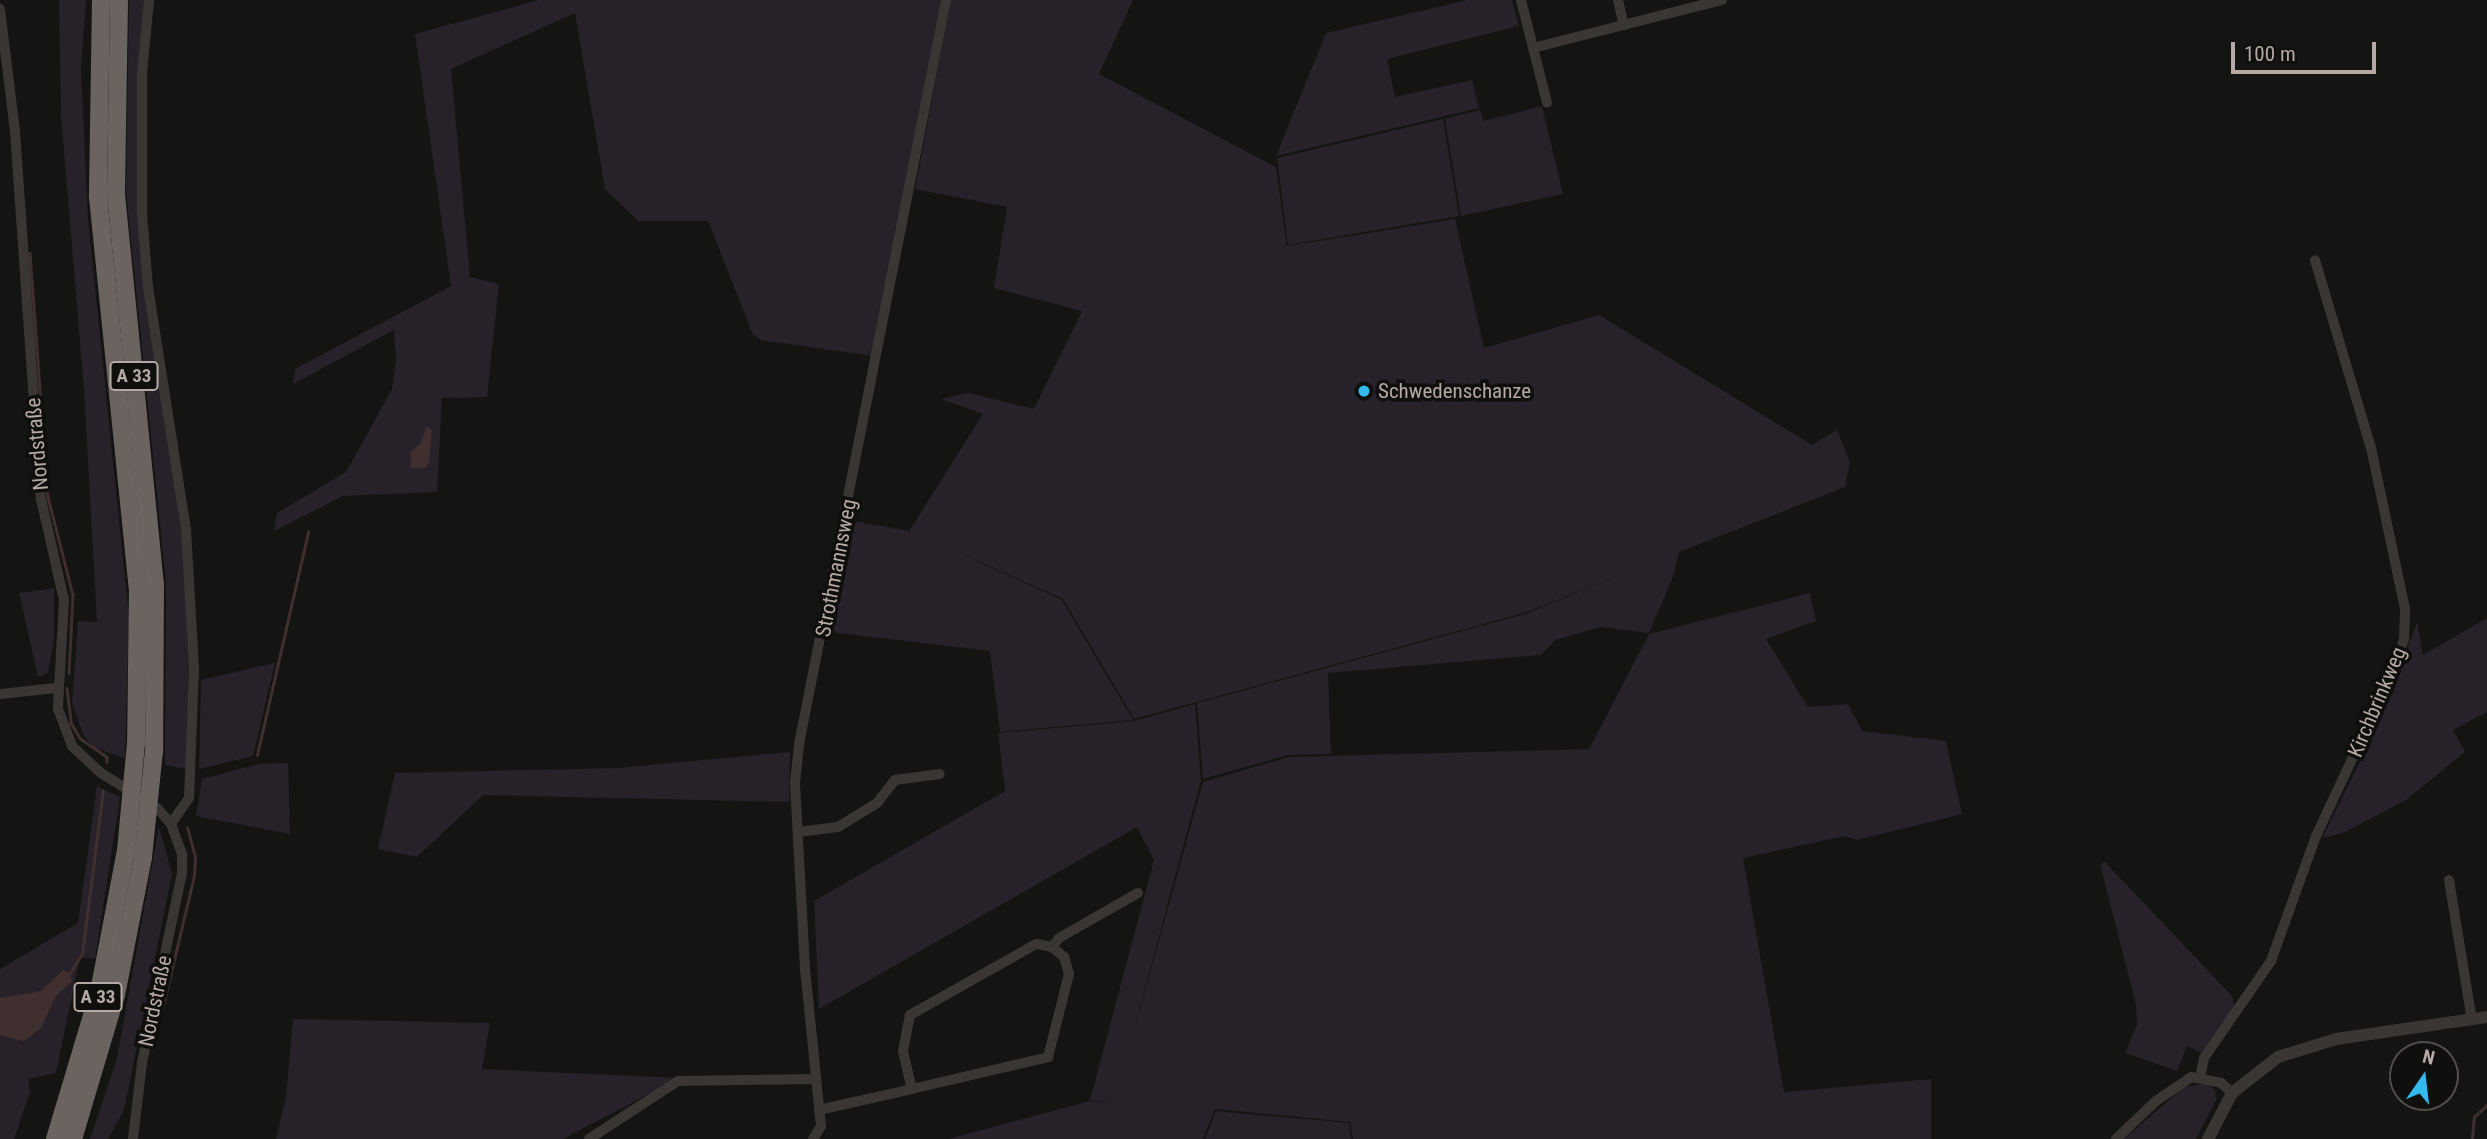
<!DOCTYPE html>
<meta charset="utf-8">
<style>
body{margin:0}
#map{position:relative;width:2487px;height:1139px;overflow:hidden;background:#141413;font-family:"Roboto Condensed",sans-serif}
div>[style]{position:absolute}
.green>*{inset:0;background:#272129}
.water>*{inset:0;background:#3f2f2e}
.stream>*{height:2.5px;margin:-1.25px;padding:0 1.25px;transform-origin:1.25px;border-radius:1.25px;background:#3f2f2e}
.minor>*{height:10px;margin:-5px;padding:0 5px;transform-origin:5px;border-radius:5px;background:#393634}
.tertiary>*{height:12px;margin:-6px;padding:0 6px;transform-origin:6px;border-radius:6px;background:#393634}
.motorway>*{height:18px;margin:-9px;padding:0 9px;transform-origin:9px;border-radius:9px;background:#6a6360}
.motorway-bridge>*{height:18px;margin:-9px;padding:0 9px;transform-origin:9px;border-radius:9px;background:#6a6360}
.dots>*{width:19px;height:19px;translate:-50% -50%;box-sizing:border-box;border:4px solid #0f0f0e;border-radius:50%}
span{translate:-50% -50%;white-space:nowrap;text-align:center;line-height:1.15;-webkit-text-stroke:7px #0f0f0e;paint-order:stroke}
.shield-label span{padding:2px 5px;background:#0f0f0e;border:2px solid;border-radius:5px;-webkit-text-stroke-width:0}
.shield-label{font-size:19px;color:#b5a9a5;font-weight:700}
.poi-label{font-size:21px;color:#b5a9a5}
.left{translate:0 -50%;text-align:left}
.street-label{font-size:21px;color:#b5a9a5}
.north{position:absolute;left:2389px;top:1041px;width:70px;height:70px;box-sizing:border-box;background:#0f0f0e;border:2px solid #514d4a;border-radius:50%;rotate:14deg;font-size:19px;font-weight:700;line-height:28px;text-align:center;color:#b5a9a5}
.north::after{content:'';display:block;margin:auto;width:24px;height:32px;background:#32baed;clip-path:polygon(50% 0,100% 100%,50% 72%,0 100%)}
.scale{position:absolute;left:2231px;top:42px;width:145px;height:32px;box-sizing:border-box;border:4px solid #b5a9a5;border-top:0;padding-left:9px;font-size:21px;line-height:24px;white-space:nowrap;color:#b5a9a5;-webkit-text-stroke:5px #0f0f0e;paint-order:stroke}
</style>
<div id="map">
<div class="green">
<div style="clip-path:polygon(59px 0,86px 0,81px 67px,88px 219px,129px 617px,125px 758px,95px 748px,84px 736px,72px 703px,78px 621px,97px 622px,84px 390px,61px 116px)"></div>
<div style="clip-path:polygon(129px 0,146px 0,144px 288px,182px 527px,189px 668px,186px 769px,165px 765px,166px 583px,126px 192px)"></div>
<div style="clip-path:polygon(539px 0,941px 0,873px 356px,761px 340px,753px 335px,708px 221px,638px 221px,605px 189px,575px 13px,451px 69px,470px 277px,499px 284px,487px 397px,442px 398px,437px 492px,343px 496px,274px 531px,277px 513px,346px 472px,392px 389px,396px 361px,394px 330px,293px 384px,295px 369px,451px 286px,415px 34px)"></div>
<div style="clip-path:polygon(951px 0,1133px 0,1099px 74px,1276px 167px,1287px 246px,1455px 219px,1484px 348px,1599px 315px,1812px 445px,1837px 430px,1850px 462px,1845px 487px,1524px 613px,1134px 719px,1063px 599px,945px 546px,1062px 600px,1133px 720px,1000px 732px,990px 651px,830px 632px,853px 521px,909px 531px,983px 414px,941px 399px,969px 393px,1034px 409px,1082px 311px,994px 288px,1007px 207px,915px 189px)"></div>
<div style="clip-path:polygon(1468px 0,1512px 0,1519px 26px,1387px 59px,1395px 97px,1472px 80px,1479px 108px,1276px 156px,1326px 33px)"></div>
<div style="clip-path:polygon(1542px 106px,1563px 194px,1461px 216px,1445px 119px,1480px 110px,1484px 121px)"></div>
<div style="clip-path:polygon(1443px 119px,1459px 216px,1288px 245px,1277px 158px)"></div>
<div style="clip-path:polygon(1679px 551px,1673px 577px,1649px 633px,1601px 627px,1555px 640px,1541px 655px,1328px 673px,1331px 754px,1288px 755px,1203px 779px,1197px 703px,1525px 614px)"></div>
<div style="clip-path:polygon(54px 588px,54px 640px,48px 673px,38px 677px,19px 593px)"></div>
<div style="clip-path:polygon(1810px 593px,1816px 621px,1766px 639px,1808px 707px,1848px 704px,1862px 731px,1946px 741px,1962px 814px,1857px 840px,1844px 836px,1743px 858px,1784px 1092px,1931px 1079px,1931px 1139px,1353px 1139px,1350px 1122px,1215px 1109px,1203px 1139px,948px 1139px,1090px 1101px,1114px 1104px,1090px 1100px,1154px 860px,1137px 827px,819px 1009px,814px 901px,1005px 791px,998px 733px,1134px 721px,1195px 704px,1201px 780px,1126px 1059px,1203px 782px,1289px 757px,1589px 749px,1649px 634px)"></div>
<div style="clip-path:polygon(2487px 618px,2487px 712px,2453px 730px,2465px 752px,2406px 800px,2343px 833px,2322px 838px,2380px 722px,2417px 622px,2423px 655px)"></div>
<div style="clip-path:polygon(275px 663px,253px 756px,199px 769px,201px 680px)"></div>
<div style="clip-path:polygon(790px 752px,789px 802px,483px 795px,417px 857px,378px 849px,395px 773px,616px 768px)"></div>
<div style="clip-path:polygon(288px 763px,290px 834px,196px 816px,202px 779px,259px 764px)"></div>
<div style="clip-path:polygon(97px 786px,120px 797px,95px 959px,80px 957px,56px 1073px,28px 1079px,30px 1092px,14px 1139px,0 1139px,0 969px,78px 923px)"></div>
<div style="clip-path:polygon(159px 826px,172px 874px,124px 1110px,108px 1139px,90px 1139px,117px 1058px)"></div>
<div style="clip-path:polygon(2105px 862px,2233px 997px,2234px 1009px,2201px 1053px,2187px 1046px,2177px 1071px,2125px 1053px,2137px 1025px,2136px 1005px,2100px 864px)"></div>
<div style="clip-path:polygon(293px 1019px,490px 1023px,482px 1069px,679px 1078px,563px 1139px,276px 1139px,286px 1096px)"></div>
<div style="clip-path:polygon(2205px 1084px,2215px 1090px,2216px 1100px,2196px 1139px,2124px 1139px,2184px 1087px)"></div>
<div style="clip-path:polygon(1216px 1111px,1349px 1123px,1351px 1139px,1205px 1139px)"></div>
</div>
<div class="water">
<div style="clip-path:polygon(427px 426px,432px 430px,429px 463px,426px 468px,411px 468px,410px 452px,420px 444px)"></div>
<div style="clip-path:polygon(63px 970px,70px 973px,72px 981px,56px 996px,41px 1028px,24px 1041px,0 1035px,0 998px,41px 991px)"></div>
</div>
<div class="stream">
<div style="left:30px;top:253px;width:245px;rotate:85.8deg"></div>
<div style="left:48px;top:497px;width:101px;rotate:75.7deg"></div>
<div style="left:73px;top:595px;width:78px;rotate:92.9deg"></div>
<div style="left:67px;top:688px;width:35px;rotate:83deg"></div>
<div style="left:71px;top:723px;width:17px;rotate:59deg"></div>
<div style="left:80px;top:738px;width:33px;rotate:35deg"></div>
<div style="left:107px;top:757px;width:5px;rotate:90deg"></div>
<div style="left:257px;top:755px;width:229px;rotate:-77.1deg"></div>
<div style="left:70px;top:973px;width:22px;rotate:-58deg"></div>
<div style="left:82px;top:954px;width:164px;rotate:-82.7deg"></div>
<div style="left:162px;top:1010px;width:138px;rotate:-76.6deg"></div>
<div style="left:194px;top:876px;width:19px;rotate:-87deg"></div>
<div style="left:195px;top:857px;width:30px;rotate:-105deg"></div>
<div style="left:2472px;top:1139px;width:22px;rotate:-85deg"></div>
<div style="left:2474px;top:1117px;width:18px;rotate:-43deg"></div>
</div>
<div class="minor">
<div style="left:149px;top:0;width:74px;rotate:95.4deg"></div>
<div style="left:142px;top:74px;width:140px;rotate:90deg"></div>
<div style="left:142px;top:214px;width:73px;rotate:85.3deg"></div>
<div style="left:148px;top:287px;width:245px;rotate:81.1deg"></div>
<div style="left:186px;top:529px;width:140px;rotate:86.7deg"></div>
<div style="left:194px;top:669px;width:129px;rotate:92.2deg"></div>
<div style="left:189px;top:798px;width:32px;rotate:125deg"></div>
<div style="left:1521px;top:0;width:106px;rotate:75.8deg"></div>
<div style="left:1618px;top:0;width:26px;rotate:77deg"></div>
<div style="left:0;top:9px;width:123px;rotate:83deg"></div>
<div style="left:15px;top:131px;width:369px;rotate:86deg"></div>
<div style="left:41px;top:499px;width:104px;rotate:77.2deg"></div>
<div style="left:64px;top:600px;width:109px;rotate:93.2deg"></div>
<div style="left:58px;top:709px;width:40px;rotate:69deg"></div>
<div style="left:72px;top:746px;width:40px;rotate:43deg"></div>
<div style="left:101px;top:773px;width:67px;rotate:32.3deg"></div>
<div style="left:158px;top:809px;width:20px;rotate:49deg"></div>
<div style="left:171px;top:824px;width:33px;rotate:70deg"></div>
<div style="left:182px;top:855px;width:18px;rotate:90deg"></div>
<div style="left:182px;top:873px;width:194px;rotate:101.9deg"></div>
<div style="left:142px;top:1063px;width:77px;rotate:96.8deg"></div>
<div style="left:1533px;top:48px;width:195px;rotate:-14.3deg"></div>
<div style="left:0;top:694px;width:56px;rotate:-6.1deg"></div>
<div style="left:798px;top:832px;width:40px;rotate:-7.1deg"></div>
<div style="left:838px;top:827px;width:46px;rotate:-31.6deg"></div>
<div style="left:877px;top:803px;width:29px;rotate:-52deg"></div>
<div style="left:895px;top:780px;width:45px;rotate:-7.6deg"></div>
<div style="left:2449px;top:880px;width:142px;rotate:80.7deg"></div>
<div style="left:1052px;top:947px;width:11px;rotate:-52deg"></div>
<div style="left:1059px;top:938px;width:91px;rotate:-29.7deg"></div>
<div style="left:2200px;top:1077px;width:19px;rotate:-78deg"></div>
<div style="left:2204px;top:1058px;width:118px;rotate:-55.4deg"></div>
<div style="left:2271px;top:961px;width:133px;rotate:-70.2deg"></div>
<div style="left:2316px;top:836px;width:179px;rotate:-64.9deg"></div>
<div style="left:2392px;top:674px;width:37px;rotate:-71deg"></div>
<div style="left:2404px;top:639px;width:30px;rotate:-88deg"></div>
<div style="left:2405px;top:609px;width:165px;rotate:-101.9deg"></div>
<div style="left:2371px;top:448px;width:196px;rotate:-106.6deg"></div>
<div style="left:819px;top:1110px;width:95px;rotate:-12.7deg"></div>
<div style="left:912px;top:1089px;width:140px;rotate:-13.2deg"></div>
<div style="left:1048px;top:1057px;width:86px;rotate:-75.8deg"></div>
<div style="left:1069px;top:974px;width:18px;rotate:-106deg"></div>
<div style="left:1064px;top:957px;width:16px;rotate:-140deg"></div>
<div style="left:1052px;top:947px;width:16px;rotate:-169deg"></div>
<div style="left:1036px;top:944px;width:145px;rotate:150.6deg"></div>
<div style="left:910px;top:1015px;width:37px;rotate:101deg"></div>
<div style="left:903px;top:1051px;width:39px;rotate:77deg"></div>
<div style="left:589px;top:1139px;width:106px;rotate:-33.1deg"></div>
<div style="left:678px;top:1081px;width:138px;rotate:-0.8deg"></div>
<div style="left:813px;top:1139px;width:15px;rotate:-58deg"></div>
<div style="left:821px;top:1126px;width:159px;rotate:-95.8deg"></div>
<div style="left:805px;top:968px;width:185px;rotate:-93.1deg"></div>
<div style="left:795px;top:783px;width:39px;rotate:-84deg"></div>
<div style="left:799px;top:744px;width:758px;rotate:-78.82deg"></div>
<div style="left:2116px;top:1139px;width:55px;rotate:-43.5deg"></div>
<div style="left:2156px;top:1101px;width:42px;rotate:-34.4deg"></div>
<div style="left:2191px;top:1077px;width:31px;rotate:11deg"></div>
<div style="left:2221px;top:1083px;width:15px;rotate:42deg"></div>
</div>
<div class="tertiary">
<div style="left:2208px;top:1139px;width:52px;rotate:-62.4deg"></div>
<div style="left:2232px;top:1093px;width:58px;rotate:-38deg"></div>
<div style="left:2278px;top:1057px;width:61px;rotate:-17.2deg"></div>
<div style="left:2336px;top:1039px;width:153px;rotate:-8.3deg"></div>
</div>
<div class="motorway">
<div style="left:101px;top:0;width:197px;rotate:90.9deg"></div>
<div style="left:98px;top:197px;width:394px;rotate:84.2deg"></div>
<div style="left:138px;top:589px;width:154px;rotate:90.7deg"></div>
<div style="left:119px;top:0;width:195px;rotate:90.9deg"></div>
<div style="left:116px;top:195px;width:391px;rotate:84.3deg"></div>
<div style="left:155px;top:584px;width:167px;rotate:90.3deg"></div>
<div style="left:55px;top:1139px;width:153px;rotate:-73.3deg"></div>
<div style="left:99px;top:992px;width:144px;rotate:-79.2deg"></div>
<div style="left:73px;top:1139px;width:150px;rotate:-73.4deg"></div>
<div style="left:116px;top:995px;width:141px;rotate:-78.9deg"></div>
</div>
<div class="motorway-bridge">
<div style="left:126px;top:851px;width:108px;rotate:-84.7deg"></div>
<div style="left:143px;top:857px;width:107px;rotate:-84.1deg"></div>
</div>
<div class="dots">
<div style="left:1364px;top:391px;background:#32baed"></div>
</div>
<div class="shield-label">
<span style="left:134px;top:376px">A 33</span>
<span style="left:98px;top:997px">A 33</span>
</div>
<div class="poi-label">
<span class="left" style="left:1378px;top:391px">Schwedenschanze</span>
</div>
<div class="street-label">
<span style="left:37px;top:444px;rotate:-95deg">Nordstraße</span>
<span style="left:836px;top:568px;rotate:-79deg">Strothmannsweg</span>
<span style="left:2377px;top:702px;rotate:-67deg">Kirchbrinkweg</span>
<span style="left:155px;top:1001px;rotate:-78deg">Nordstraße</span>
</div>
<div class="north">N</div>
<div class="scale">100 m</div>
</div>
